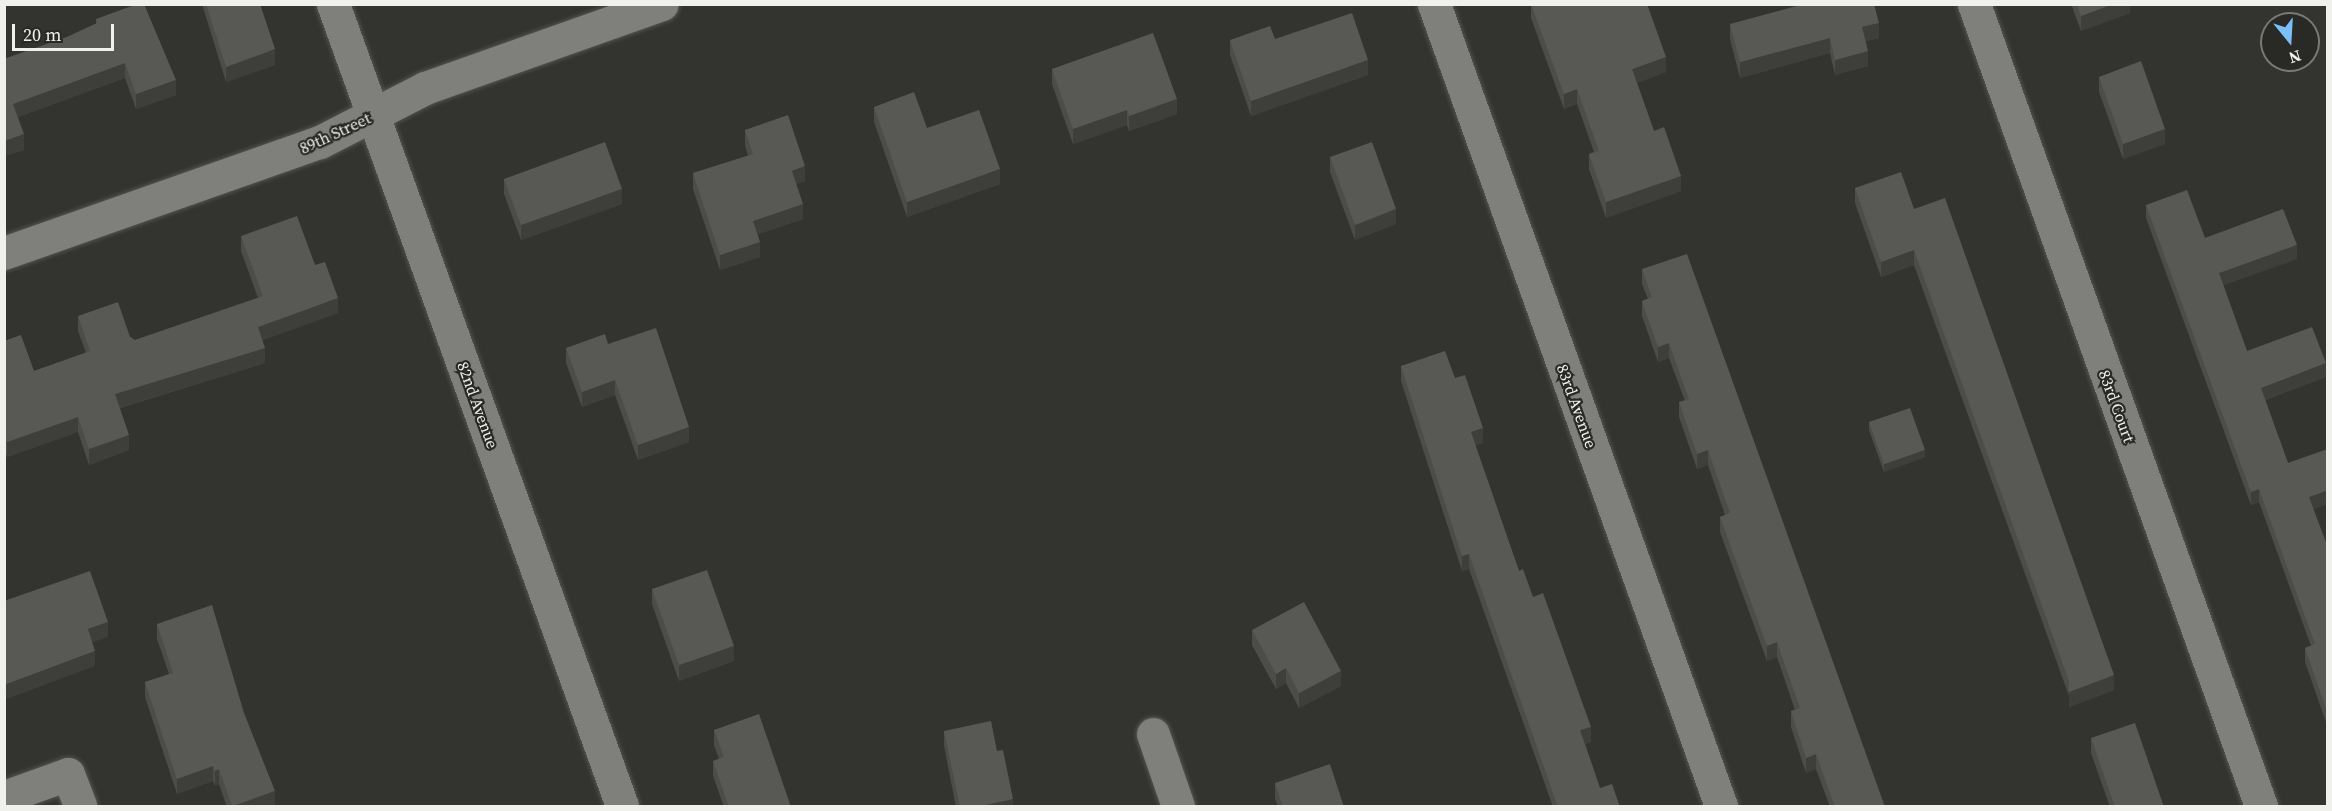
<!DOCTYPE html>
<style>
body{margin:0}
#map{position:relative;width:2332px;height:811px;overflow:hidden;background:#33342f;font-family:"Source Serif 4",serif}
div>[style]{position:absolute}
.roads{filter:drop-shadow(0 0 2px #52534f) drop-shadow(0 0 2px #52534f)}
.minor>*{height:33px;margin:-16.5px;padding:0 16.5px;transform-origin:16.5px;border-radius:16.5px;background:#7f807b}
.wall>*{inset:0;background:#4c4d48}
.shaded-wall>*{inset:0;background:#3e3e3b}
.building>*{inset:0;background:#585954}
span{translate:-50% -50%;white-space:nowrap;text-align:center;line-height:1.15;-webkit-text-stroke:4.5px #292a25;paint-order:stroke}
.street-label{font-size:16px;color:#f0f0ed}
.frame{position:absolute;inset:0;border:6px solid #f0f0ed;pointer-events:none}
.north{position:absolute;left:2260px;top:12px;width:60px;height:60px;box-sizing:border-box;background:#292a25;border:2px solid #797975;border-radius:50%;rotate:162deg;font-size:16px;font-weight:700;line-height:24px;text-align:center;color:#f0f0ed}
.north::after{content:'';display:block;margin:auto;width:21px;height:27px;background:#7bbef8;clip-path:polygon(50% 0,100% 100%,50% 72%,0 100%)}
.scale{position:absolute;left:12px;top:24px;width:102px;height:27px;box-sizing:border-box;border:3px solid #f0f0ed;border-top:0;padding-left:8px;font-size:18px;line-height:21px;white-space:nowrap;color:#f0f0ed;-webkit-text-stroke:4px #292a25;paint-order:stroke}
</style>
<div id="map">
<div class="roads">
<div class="minor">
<div style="left:333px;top:4px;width:852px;rotate:70.18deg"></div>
<div style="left:1434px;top:4px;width:852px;rotate:70.31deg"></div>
<div style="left:1974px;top:4px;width:852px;rotate:70.31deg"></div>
<div style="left:4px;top:253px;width:335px;rotate:-19.4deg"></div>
<div style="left:320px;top:142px;width:118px;rotate:-27.2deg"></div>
<div style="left:425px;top:88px;width:251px;rotate:-19.5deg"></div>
<div style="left:1153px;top:734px;width:76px;rotate:70.9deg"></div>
<div style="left:4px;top:797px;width:68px;rotate:-19.8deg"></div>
<div style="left:68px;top:774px;width:34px;rotate:69deg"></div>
</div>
</div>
<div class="wall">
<div style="clip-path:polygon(202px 4px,260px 4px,275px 65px,226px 82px)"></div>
<div style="clip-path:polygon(1531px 4px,1647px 4px,1666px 72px,1637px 83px,1654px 131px,1681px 191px,1606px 218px,1589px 169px,1589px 154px,1594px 152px,1577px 104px,1564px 109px,1531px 18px)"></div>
<div style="clip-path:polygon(2071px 4px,2130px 4px,2130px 13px,2081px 31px)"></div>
<div style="clip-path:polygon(96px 19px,176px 95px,136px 109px,125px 78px,18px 117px,24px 150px,4px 156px,4px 59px,67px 37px,96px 24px)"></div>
<div style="clip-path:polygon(1730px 24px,1879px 38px,1866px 41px,1868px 66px,1835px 75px,1830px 53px,1740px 78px,1730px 39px)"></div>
<div style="clip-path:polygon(1275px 39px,1368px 75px,1251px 116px,1230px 55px,1230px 40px)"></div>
<div style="clip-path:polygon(1052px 69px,1177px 114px,1129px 131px,1127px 125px,1073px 144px,1052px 84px)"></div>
<div style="clip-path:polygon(2099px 77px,2165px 144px,2123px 159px,2099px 92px)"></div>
<div style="clip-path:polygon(874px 107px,927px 128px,1000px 184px,907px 217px,874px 122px)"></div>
<div style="clip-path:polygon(745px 130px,805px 181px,796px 184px,803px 219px,758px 234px,760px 257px,720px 270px,693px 189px,693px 173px,748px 156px,745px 145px)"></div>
<div style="clip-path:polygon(1330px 157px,1396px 224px,1355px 240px,1330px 172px)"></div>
<div style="clip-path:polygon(504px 179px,622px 204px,521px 240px,504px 194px)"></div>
<div style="clip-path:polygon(1855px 188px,1914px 209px,2114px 690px,2069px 707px,2069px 696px,1914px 265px,1881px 277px,1855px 203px)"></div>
<div style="clip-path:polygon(2146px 205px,2205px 238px,2297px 259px,2223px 285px,2247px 351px,2326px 377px,2265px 400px,2288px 463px,2328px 449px,2328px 504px,2313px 509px,2328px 548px,2328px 728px,2305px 662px,2305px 648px,2311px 646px,2259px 502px,2251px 505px,2146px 218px)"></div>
<div style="clip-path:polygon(241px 236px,338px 313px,262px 340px,265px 363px,120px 408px,129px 450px,89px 465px,78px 432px,7px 457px,4px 449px,4px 341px,34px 371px,86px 353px,78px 331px,78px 316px,130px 337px,135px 340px,258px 298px,241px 251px)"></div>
<div style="clip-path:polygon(1642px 269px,1885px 807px,1830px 807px,1816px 769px,1806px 773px,1791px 727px,1791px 711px,1795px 710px,1777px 657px,1767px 661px,1720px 532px,1720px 517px,1725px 515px,1708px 465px,1697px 469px,1679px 417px,1679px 402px,1685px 401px,1669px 358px,1658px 362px,1642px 316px,1642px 301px,1648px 299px,1642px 284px)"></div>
<div style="clip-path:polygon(608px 344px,689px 442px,638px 460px,615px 395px,582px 407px,566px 363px,566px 348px)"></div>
<div style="clip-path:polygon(1401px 366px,1455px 378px,1483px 443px,1475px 445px,1519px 571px,1533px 597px,1591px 742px,1585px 744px,1600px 788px,1620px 807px,1553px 807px,1469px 569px,1462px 571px,1401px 381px)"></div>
<div style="clip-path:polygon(1869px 422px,1925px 457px,1884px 472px,1869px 430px)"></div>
<div style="clip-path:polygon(652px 589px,734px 661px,679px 681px,652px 604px)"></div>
<div style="clip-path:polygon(157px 624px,244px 713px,275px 806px,227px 807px,219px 784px,215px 786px,213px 781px,177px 794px,145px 697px,145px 682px,169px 674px,157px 639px)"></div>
<div style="clip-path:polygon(1252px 630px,1341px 686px,1299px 708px,1286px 683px,1276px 689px,1252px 645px)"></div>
<div style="clip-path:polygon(714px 730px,791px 807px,724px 807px,713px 776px,713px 761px,719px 759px,714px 745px)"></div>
<div style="clip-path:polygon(944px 731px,997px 751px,1013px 807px,956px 807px,944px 746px)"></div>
<div style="clip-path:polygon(2091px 738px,2164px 807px,2110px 807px,2091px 753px)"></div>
<div style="clip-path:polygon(1275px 783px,1344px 807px,1278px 807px,1275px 798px)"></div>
</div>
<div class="shaded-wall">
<div style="clip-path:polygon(2113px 4px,2130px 4px,2130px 13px,2081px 31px,2081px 16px)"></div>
<div style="clip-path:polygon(1879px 23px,1879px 38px,1862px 42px,1862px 27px)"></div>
<div style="clip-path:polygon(1830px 38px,1830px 53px,1740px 78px,1740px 62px)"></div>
<div style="clip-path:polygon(275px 49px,275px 65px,226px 82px,226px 67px)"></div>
<div style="clip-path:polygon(1868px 51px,1868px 66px,1835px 75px,1835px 60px)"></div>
<div style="clip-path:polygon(1666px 57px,1666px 72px,1632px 85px,1632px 69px)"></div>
<div style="clip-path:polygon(1368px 60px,1368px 75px,1251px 116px,1251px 101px)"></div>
<div style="clip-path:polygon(125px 63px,125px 78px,13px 119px,13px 104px)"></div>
<div style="clip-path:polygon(176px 80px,176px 95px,136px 109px,136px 94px)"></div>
<div style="clip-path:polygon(1577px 89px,1577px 104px,1564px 109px,1564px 94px)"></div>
<div style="clip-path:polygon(1177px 99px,1177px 114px,1129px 131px,1129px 116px)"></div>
<div style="clip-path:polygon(1127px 110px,1127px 125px,1073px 144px,1073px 129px)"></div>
<div style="clip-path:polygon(2165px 129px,2165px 144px,2123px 159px,2123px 144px)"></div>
<div style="clip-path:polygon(24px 134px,24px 150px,4px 156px,4px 141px)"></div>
<div style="clip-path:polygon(805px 166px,805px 181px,792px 186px,792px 171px)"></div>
<div style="clip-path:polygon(1000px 169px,1000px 184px,907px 217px,907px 202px)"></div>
<div style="clip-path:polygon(1681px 176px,1681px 191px,1606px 218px,1606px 202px)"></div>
<div style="clip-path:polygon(622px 189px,622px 204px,521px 240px,521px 225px)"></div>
<div style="clip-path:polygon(803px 204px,803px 219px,753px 236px,753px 221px)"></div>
<div style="clip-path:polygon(1396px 209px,1396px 224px,1355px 240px,1355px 225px)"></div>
<div style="clip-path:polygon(760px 242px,760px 257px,720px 270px,720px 255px)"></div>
<div style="clip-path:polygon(2297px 245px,2297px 259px,2219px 287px,2219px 273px)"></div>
<div style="clip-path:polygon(1914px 250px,1914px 265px,1881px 277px,1881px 262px)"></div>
<div style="clip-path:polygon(338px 298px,338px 313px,258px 342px,258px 327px)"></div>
<div style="clip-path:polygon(1669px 343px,1669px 358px,1658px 362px,1658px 347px)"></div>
<div style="clip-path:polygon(265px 348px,265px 363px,115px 409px,115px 394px)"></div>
<div style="clip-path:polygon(2326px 363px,2326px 377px,2261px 401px,2261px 388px)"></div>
<div style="clip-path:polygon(615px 380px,615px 395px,582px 407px,582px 392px)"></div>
<div style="clip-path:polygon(78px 417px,78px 432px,7px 457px,7px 442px)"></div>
<div style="clip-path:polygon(689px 427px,689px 442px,638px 460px,638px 445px)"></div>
<div style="clip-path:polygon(1483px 428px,1483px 443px,1471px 447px,1471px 432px)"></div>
<div style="clip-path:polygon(129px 435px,129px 450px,89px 465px,89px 449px)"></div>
<div style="clip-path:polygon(1708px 450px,1708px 465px,1697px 469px,1697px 454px)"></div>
<div style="clip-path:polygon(1925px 450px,1925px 457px,1884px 472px,1884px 464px)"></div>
<div style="clip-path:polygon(2259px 489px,2259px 502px,2251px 505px,2251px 492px)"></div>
<div style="clip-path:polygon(2328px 490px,2328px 504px,2309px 511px,2309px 497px)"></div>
<div style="clip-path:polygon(1469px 554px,1469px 569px,1462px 571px,1462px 556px)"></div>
<div style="clip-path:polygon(108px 622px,108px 637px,88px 644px,88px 629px)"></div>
<div style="clip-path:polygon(1777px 642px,1777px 657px,1767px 661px,1767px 646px)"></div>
<div style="clip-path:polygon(734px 646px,734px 661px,679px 681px,679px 665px)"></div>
<div style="clip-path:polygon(95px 651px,95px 666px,4px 700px,4px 685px)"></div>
<div style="clip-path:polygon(1286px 668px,1286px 683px,1276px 689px,1276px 674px)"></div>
<div style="clip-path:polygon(1341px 671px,1341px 686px,1299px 708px,1299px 693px)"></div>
<div style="clip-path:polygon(2114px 675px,2114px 690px,2069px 707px,2069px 692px)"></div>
<div style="clip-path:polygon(1591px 727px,1591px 742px,1580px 745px,1580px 730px)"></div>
<div style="clip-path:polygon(1816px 754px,1816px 769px,1806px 773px,1806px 758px)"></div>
<div style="clip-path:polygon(213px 766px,213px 781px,177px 794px,177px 779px)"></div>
<div style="clip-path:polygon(219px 769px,219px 784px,215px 786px,215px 771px)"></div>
<div style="clip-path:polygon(275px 791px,275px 807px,232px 807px)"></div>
<div style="clip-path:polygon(1013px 799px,1013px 807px,976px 807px)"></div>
</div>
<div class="building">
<div style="clip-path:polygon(137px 4px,144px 4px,176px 80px,136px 94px,125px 63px,13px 104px,24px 134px,4px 141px,4px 59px,67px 37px,97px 23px,96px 19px)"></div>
<div style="clip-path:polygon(206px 4px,260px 4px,275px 49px,226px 67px)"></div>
<div style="clip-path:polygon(1531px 4px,1647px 4px,1666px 57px,1632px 69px,1654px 131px,1664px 127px,1681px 176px,1606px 202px,1589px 154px,1599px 151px,1577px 89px,1564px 94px)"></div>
<div style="clip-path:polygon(1804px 4px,1874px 4px,1879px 23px,1862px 27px,1868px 51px,1835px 60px,1830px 38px,1740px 62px,1730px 24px)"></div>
<div style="clip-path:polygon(2077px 4px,2113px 4px,2081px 16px)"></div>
<div style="clip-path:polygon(1352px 13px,1368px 60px,1251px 101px,1230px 40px,1270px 26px,1275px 39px)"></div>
<div style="clip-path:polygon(1153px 33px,1177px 99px,1129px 116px,1127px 110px,1073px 129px,1052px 69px)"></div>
<div style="clip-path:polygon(2141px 61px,2165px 129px,2123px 144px,2099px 77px)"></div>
<div style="clip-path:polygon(914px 92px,927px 128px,979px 110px,1000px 169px,907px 202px,874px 107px)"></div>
<div style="clip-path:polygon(788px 115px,805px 166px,792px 171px,803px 204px,753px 221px,760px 242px,720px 255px,693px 173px,753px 154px,745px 130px)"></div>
<div style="clip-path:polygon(605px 142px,622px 189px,521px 225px,504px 179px)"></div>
<div style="clip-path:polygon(1372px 142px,1396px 209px,1355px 225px,1330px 157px)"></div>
<div style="clip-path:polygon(1901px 172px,1914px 209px,1945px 198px,2114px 675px,2069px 692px,2069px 681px,1914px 250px,1881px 262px,1855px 188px)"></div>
<div style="clip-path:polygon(2187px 190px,2205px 238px,2283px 209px,2297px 245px,2219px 273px,2247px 351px,2312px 327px,2326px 363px,2261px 388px,2288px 463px,2328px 449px,2328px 490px,2309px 497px,2328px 548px,2328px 714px,2305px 648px,2315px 644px,2259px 489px,2251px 492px,2146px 205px)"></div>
<div style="clip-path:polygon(297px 216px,315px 265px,325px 262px,338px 298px,258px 327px,265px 348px,115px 394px,129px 435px,89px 449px,78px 417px,7px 442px,4px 434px,4px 341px,21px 335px,34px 371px,90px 351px,78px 316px,118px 302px,130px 337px,135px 340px,263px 296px,241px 236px)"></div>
<div style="clip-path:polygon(1687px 254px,1885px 807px,1835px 807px,1816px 754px,1806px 758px,1791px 711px,1800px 708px,1777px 642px,1767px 646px,1720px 517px,1730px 513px,1708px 450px,1697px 454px,1679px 402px,1689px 399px,1669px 343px,1658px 347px,1642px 301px,1652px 297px,1642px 269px)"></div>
<div style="clip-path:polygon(656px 328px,689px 427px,638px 445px,615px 380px,582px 392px,566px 348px,605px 334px,608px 344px)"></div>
<div style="clip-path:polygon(1445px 351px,1455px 378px,1465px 375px,1483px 428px,1471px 432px,1519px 571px,1523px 569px,1533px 597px,1543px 593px,1591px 727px,1580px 730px,1600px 788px,1612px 784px,1620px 807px,1558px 807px,1469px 554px,1462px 556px,1401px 366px)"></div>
<div style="clip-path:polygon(1910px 408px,1925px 450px,1884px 464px,1869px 422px)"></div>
<div style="clip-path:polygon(707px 570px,734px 646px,679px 665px,652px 589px)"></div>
<div style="clip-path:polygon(90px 571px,108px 622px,88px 629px,95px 651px,4px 685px,4px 601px)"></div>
<div style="clip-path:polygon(1304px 602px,1341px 671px,1299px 693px,1286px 668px,1276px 674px,1252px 630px)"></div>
<div style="clip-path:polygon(212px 605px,244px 713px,275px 791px,232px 806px,219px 769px,215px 771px,213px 766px,177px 779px,145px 682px,173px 673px,157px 624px)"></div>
<div style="clip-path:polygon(759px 714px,791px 807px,729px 807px,713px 761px,724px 757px,714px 730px)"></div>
<div style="clip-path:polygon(991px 721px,997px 751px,1003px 750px,1013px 799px,976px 807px,960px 807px,944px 731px)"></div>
<div style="clip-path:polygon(2135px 723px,2164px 807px,2115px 807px,2091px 738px)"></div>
<div style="clip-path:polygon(1330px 764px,1344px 807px,1283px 807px,1275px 783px)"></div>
</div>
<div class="street-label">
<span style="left:335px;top:133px;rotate:-25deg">89th Street</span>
<span style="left:478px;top:405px;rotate:70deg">82nd Avenue</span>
<span style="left:1577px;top:406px;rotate:70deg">83rd Avenue</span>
<span style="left:2117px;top:406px;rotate:70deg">83rd Court</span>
</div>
<div class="frame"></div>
<div class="north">N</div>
<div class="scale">20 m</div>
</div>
